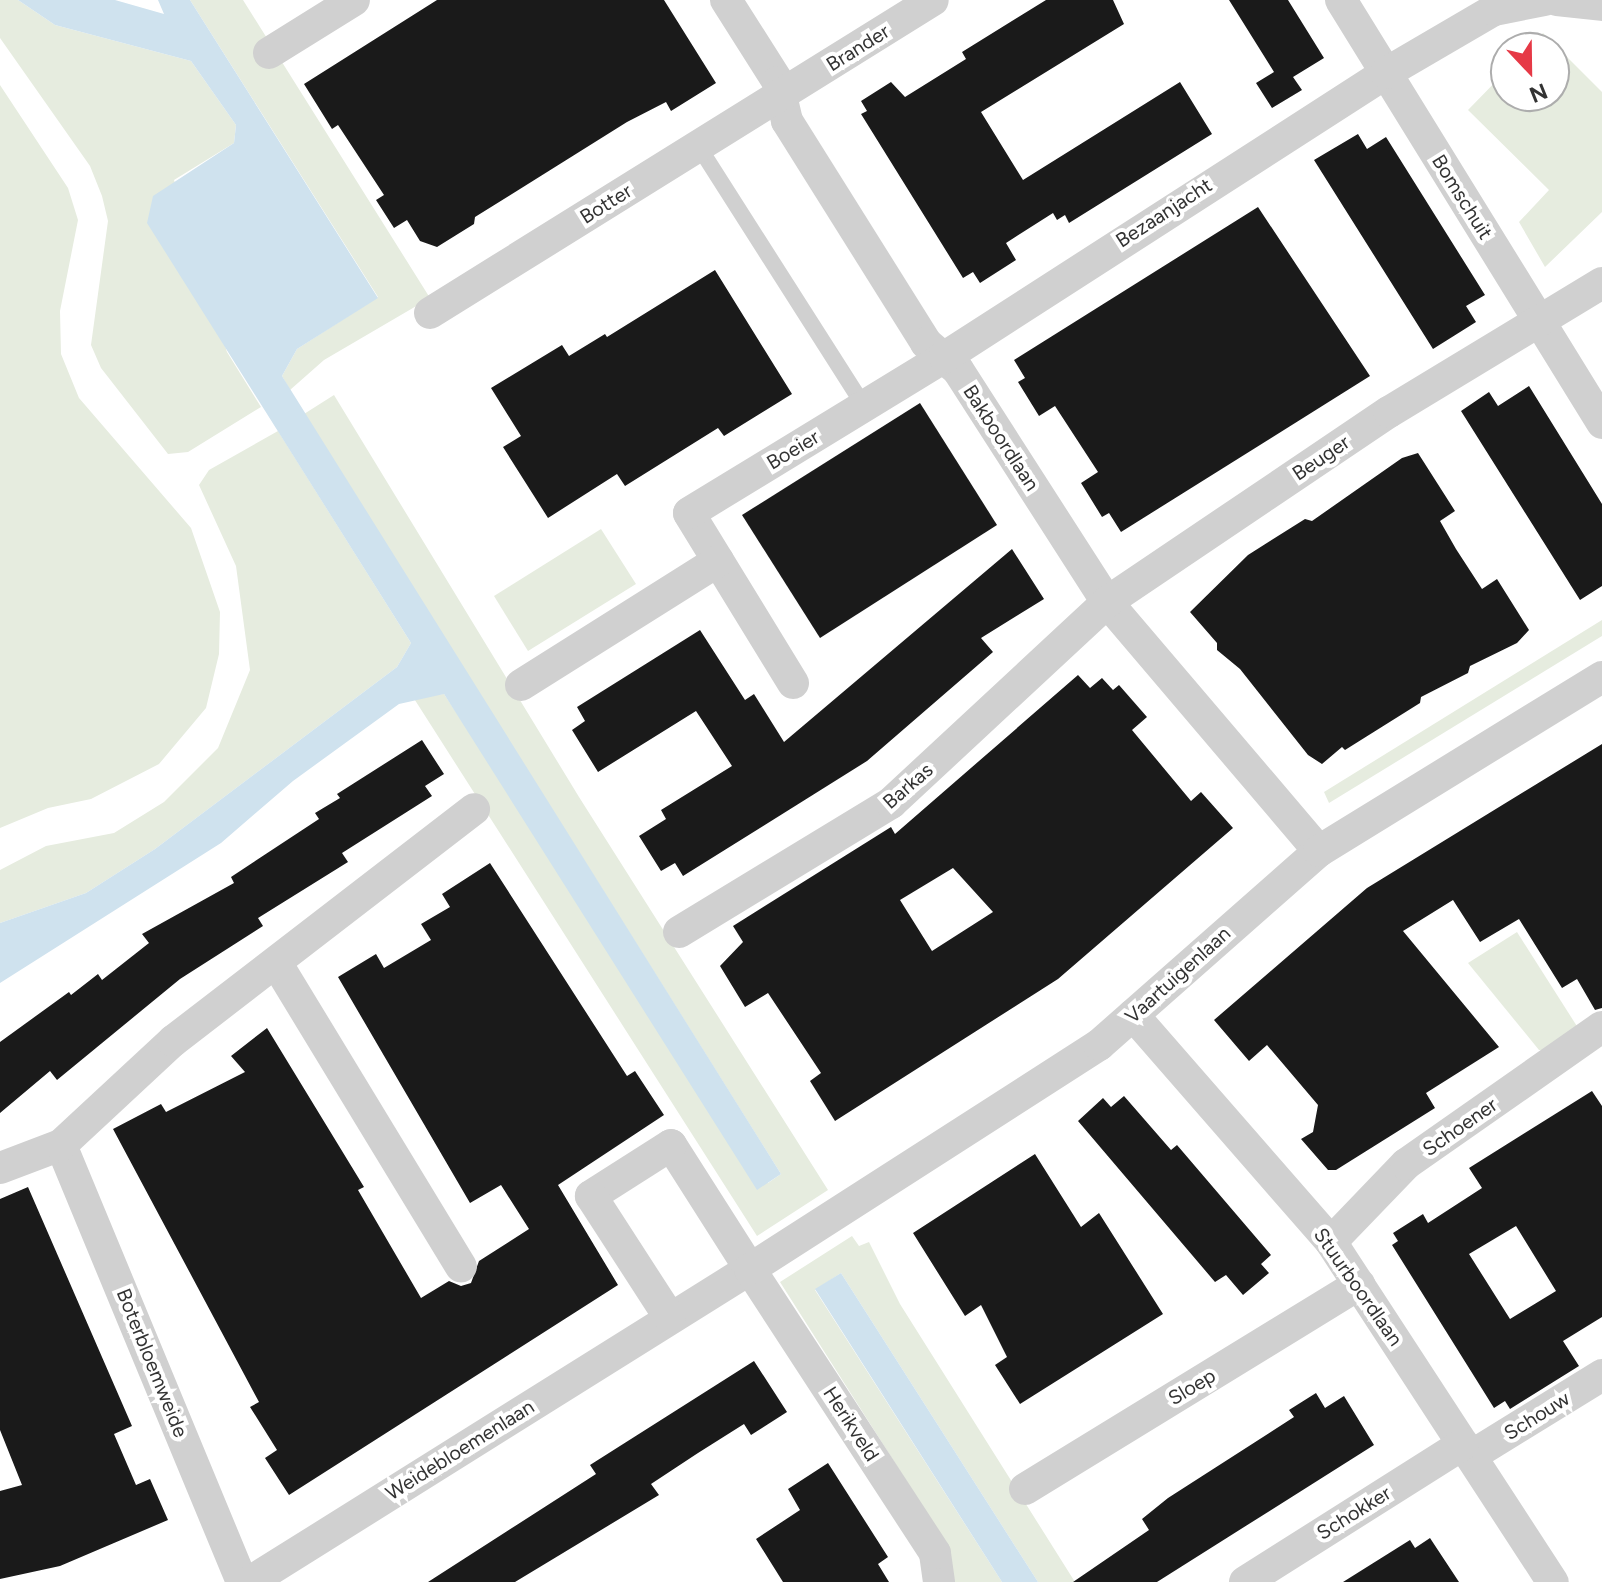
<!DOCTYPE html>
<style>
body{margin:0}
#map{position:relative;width:1602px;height:1582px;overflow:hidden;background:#fff;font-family:Figtree,sans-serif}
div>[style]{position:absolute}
.green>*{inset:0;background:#e6ecdf}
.water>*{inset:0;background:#cfe2ee}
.building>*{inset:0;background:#1a1a1a}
.lane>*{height:16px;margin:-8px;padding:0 8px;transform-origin:8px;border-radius:8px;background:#d0d0d0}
.street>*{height:32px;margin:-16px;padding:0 16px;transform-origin:16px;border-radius:16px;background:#d0d0d0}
span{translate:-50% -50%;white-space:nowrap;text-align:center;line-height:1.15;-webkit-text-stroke:8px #fff;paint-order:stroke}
.street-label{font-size:20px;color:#333}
.north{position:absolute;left:1490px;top:32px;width:80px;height:80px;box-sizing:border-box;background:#fff;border:2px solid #adadad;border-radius:50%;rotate:158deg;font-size:22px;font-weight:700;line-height:32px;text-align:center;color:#333}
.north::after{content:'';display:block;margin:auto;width:28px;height:36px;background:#e63946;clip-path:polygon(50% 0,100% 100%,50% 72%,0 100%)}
</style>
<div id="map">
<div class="green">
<div style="clip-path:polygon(0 0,18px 0,55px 25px,191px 61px,236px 125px,234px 143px,174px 180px,227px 352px,261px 407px,188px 452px,168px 454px,101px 368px,91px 345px,108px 221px,102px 196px,90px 166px,0 38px)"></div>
<div style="clip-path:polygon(190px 0,243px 0,430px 298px,324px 360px,290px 390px,282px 376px,297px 349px,378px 297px)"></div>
<div style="clip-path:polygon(1543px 33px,1602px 92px,1602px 212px,1545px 267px,1519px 222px,1549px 190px,1468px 110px,1506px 71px,1506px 96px,1554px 96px,1554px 48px,1529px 48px)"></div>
<div style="clip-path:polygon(0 85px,68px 188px,78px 220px,60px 311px,61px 354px,79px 398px,191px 528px,220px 612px,219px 654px,206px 708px,159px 764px,91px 799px,48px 808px,0 828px)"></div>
<div style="clip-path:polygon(334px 395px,579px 797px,828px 1190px,757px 1236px,413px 697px,444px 694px,768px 1183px,781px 1174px,304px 414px)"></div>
<div style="clip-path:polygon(278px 431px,411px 643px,397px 667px,155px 849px,86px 893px,0 923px,0 870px,46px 846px,114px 833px,164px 802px,218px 748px,250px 670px,236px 566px,199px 485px,209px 470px)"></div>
<div style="clip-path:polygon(601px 529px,636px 584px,528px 651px,494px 596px)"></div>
<div style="clip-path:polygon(1602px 620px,1602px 636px,1329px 803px,1324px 792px)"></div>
<div style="clip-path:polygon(1517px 932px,1580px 1031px,1544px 1050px,1539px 1050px,1468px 963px)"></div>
<div style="clip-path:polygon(852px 1236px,859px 1246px,869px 1242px,900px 1304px,1075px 1582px,1038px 1582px,841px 1273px,815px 1290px,1002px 1582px,954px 1582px,937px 1529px,780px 1282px)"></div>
</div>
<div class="water">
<div style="clip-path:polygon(18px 0,115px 0,164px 14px,158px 0,190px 0,378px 298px,297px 349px,282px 376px,781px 1174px,757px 1190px,444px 694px,399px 704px,293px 781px,221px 843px,0 983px,0 923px,86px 893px,155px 849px,397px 667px,411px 643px,147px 223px,153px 196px,234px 143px,236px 125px,191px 61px,55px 25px)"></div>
<div style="clip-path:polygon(841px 1273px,1038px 1582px,1002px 1582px,815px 1289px)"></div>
</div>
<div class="building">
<div style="clip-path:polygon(437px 0,664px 0,716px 83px,671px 111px,666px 102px,627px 122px,475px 217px,474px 224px,437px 247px,420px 241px,407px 220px,394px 228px,376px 200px,384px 195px,338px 125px,332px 129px,304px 84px)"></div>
<div style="clip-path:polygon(1046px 0,1113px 0,1124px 24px,981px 112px,1023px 180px,1180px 82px,1212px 134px,1069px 223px,1065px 215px,1057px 220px,1053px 213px,1006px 243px,1016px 260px,980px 283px,973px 272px,963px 278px,861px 114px,867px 111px,861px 101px,891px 82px,905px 97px,966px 59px,962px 52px)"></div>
<div style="clip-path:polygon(1229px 0,1288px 0,1324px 58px,1293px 77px,1302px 90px,1272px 108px,1256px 83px,1274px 72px)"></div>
<div style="clip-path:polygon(1358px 134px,1367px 149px,1386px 137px,1485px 295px,1466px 306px,1476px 322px,1433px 349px,1314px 160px)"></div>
<div style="clip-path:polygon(1258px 207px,1370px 376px,1121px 532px,1109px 513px,1102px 517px,1081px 483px,1098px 472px,1055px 406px,1039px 416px,1018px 382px,1025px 378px,1014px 360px)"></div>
<div style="clip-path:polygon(715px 270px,792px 394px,724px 436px,718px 428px,625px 486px,617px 474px,548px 518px,503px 447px,521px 436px,491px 388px,562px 345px,569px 356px,605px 334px,607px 337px)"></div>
<div style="clip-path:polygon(1529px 386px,1602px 504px,1602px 586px,1580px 600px,1461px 411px,1489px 392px,1498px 406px)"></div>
<div style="clip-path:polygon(920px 403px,997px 525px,820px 638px,742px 515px)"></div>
<div style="clip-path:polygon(1418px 453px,1455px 511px,1440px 521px,1456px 549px,1482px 589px,1497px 579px,1529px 630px,1517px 643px,1470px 666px,1468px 673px,1421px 697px,1420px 703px,1345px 750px,1342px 747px,1322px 764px,1308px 755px,1240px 669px,1217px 650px,1217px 643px,1190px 612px,1248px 555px,1305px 519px,1312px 521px,1402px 458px)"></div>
<div style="clip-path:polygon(1012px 549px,1044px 599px,981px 638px,993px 652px,867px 761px,683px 876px,675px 863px,661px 871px,639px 836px,666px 819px,661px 810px,732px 766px,696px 711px,598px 772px,572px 730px,585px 721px,577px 707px,700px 630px,745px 700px,754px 694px,784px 742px)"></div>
<div style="clip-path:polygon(evenodd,1078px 675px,1090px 688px,1102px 678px,1113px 690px,1119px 685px,1147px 717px,1132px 730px,1191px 801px,1201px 792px,1233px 828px,1058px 979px,835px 1121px,810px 1081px,821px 1073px,768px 993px,745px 1007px,720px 966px,743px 942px,733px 926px,891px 827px,895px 834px,1078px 675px,953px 868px,993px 912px,932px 951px,900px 900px,953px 868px)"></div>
<div style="clip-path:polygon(422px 740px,444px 774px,425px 786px,432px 796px,342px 853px,348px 862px,258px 918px,263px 926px,180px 979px,57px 1080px,50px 1071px,0 1113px,0 1042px,69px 992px,71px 995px,98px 974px,102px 980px,149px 943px,142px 934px,234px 883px,231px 877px,319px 819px,315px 813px,340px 798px,337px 794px)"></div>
<div style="clip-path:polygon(1602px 744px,1602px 1008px,1595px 1010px,1577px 979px,1562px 988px,1519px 919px,1480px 942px,1453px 900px,1403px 931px,1499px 1047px,1426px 1093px,1435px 1108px,1336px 1170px,1328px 1170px,1301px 1139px,1313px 1132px,1318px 1105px,1267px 1045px,1249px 1061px,1214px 1020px,1367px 888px)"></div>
<div style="clip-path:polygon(490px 863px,627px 1076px,635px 1071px,664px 1115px,558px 1185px,618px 1285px,289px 1495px,265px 1458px,277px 1450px,250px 1407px,259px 1402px,113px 1129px,161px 1104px,166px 1112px,245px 1072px,231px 1056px,267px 1028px,364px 1187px,358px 1190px,421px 1298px,449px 1281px,461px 1286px,471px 1283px,479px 1261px,529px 1229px,501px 1185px,470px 1203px,338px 977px,376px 954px,384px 968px,431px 940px,421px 924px,450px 907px,442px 894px)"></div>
<div style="clip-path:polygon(evenodd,1592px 1091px,1602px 1106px,1602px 1317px,1563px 1341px,1579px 1366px,1510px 1409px,1505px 1401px,1494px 1408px,1392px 1245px,1398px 1241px,1393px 1233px,1423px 1214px,1428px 1223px,1482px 1188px,1469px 1168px,1592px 1091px,1516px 1226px,1556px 1291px,1510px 1319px,1469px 1254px,1516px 1226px)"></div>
<div style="clip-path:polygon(1124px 1096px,1171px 1150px,1177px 1145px,1271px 1255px,1261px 1264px,1269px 1273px,1243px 1295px,1226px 1275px,1215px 1282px,1078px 1121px,1103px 1098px,1111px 1107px)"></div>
<div style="clip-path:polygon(1035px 1154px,1081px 1227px,1099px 1213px,1163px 1314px,1020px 1404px,995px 1365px,1007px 1357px,981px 1305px,965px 1316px,913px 1233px)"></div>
<div style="clip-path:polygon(28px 1187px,132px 1426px,114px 1434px,136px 1485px,150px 1479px,168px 1520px,60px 1566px,0 1579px,0 1491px,22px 1485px,0 1430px,0 1199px)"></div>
<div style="clip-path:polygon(754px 1361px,787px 1412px,751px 1435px,744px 1424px,698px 1453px,651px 1484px,659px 1495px,515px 1582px,428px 1582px,596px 1474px,590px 1465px)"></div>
<div style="clip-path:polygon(1316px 1393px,1325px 1408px,1344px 1396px,1374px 1445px,1157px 1582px,1073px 1582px,1149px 1530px,1142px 1519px,1168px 1498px,1294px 1417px,1289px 1410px)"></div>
<div style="clip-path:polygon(828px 1463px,888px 1557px,878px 1564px,889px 1582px,783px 1582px,756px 1539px,800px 1510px,788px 1489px)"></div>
<div style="clip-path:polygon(1430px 1538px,1459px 1582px,1343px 1582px,1410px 1540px,1415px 1548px)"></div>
</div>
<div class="lane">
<div style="left:699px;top:147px;width:307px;rotate:57.5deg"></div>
</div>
<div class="street">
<div style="left:726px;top:0;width:97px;rotate:57.6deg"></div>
<div style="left:778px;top:82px;width:40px;rotate:77deg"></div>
<div style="left:787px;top:121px;width:262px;rotate:57.9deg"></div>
<div style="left:926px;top:343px;width:42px;rotate:40.2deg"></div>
<div style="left:958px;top:370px;width:276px;rotate:57.3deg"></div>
<div style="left:1107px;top:602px;width:327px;rotate:49.6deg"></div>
<div style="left:1341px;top:0;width:497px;rotate:58.3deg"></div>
<div style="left:1557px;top:0;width:45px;rotate:6.3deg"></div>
<div style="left:269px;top:53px;width:100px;rotate:-31.9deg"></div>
<div style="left:430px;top:313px;width:592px;rotate:-31.89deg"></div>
<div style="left:793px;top:683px;width:199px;rotate:-121.5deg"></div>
<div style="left:689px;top:513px;width:300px;rotate:-31.4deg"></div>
<div style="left:945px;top:357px;width:525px;rotate:-32.78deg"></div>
<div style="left:1386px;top:73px;width:125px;rotate:-30.3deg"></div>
<div style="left:1494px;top:10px;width:51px;rotate:-11.3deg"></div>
<div style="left:521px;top:685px;width:233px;rotate:-32.2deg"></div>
<div style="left:679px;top:932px;width:248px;rotate:-31.3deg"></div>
<div style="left:891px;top:803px;width:295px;rotate:-42.9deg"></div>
<div style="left:1107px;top:602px;width:340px;rotate:-34deg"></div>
<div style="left:1389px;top:412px;width:249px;rotate:-31.2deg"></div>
<div style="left:277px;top:964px;width:354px;rotate:58.7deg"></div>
<div style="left:1133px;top:1015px;width:301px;rotate:48.9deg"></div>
<div style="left:1331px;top:1242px;width:406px;rotate:56.9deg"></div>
<div style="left:61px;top:1145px;width:473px;rotate:67.5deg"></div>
<div style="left:0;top:1168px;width:65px;rotate:-20.7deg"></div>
<div style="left:61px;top:1145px;width:153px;rotate:-42.9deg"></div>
<div style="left:173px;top:1041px;width:380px;rotate:-37.6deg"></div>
<div style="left:1331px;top:1242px;width:108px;rotate:-46.1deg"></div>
<div style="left:1406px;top:1164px;width:239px;rotate:-35deg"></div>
<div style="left:1471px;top:1456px;width:154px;rotate:-31.7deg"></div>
<div style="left:1025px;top:1489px;width:392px;rotate:-31.5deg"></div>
<div style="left:250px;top:1582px;width:590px;rotate:-32.05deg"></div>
<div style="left:750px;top:1269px;width:147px;rotate:-122.5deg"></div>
<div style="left:671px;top:1145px;width:95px;rotate:147.5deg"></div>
<div style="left:591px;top:1196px;width:145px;rotate:57.1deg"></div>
<div style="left:939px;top:1582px;width:29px;rotate:-98deg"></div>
<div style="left:935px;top:1553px;width:339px;rotate:-123.1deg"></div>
<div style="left:750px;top:1269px;width:415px;rotate:-32.7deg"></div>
<div style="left:1099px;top:1045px;width:293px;rotate:-41.4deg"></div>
<div style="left:1319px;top:851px;width:332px;rotate:-31.6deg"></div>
<div style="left:1245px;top:1582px;width:258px;rotate:-32.3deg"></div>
</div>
<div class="street-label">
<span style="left:858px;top:48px;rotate:-32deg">Brander</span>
<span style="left:1462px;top:197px;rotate:58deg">Bomschuit</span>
<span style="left:606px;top:204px;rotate:-32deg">Botter</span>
<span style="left:1164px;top:213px;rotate:-33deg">Bezaanjacht</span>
<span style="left:1001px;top:438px;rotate:57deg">Bakboordlaan</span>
<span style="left:793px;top:450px;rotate:-31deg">Boeier</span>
<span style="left:1321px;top:458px;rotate:-34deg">Beuger</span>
<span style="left:908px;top:786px;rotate:-41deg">Barkas</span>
<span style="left:1178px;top:975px;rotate:-42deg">Vaartuigenlaan</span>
<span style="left:1460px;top:1127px;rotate:-35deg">Schoener</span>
<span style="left:1358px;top:1287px;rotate:55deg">Stuurboordlaan</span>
<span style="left:152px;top:1363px;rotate:68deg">Boterbloemweide</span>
<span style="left:1192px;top:1387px;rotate:-31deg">Sloep</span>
<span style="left:1537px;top:1416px;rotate:-32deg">Schouw</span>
<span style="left:851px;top:1424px;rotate:57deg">Herikveld</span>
<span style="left:460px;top:1450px;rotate:-32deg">Weidebloemenlaan</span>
<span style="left:1354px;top:1513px;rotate:-32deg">Schokker</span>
</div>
<div class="north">N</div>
</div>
